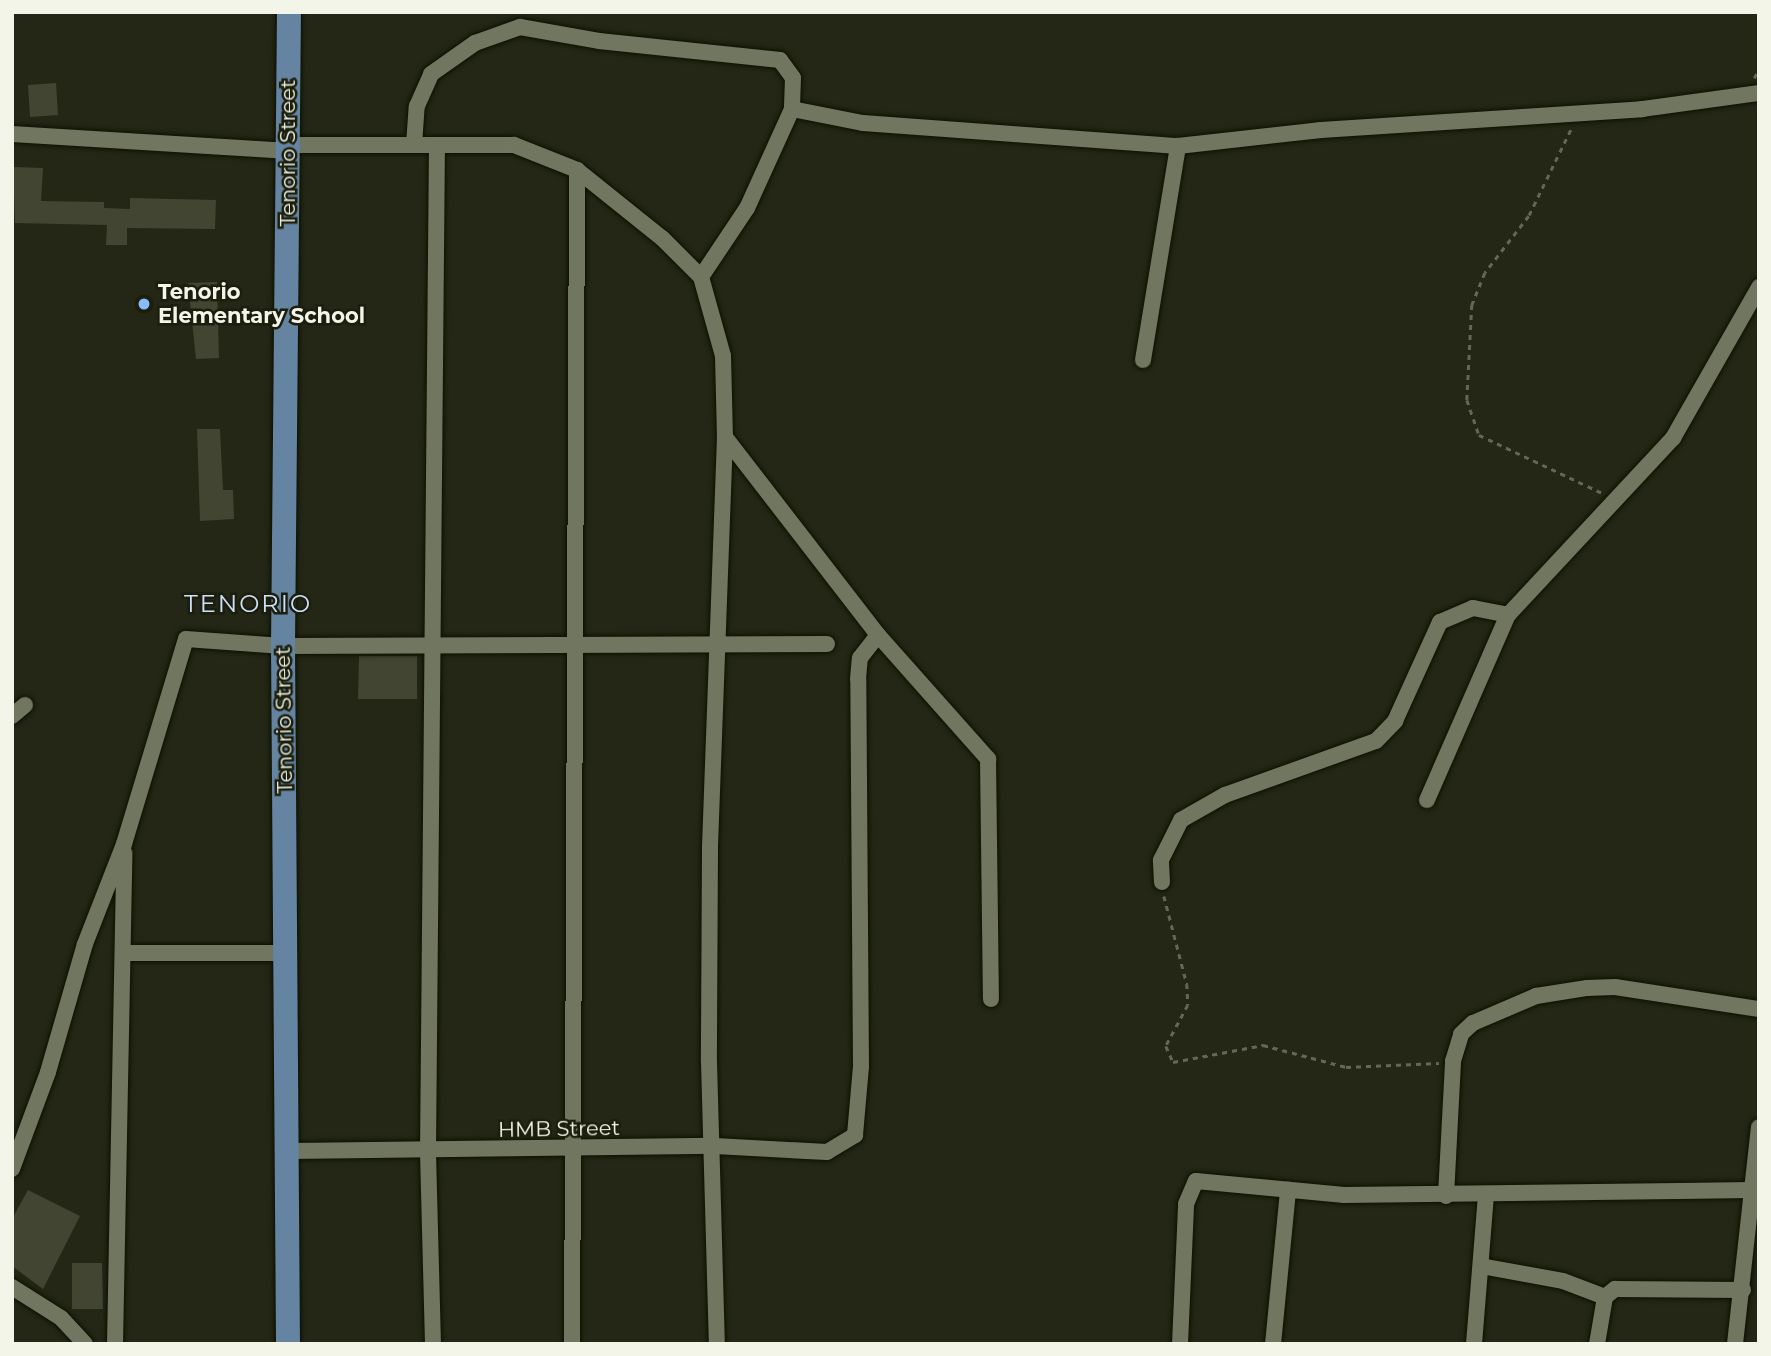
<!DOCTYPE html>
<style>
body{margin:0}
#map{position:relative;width:1771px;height:1356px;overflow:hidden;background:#242715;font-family:Montserrat,sans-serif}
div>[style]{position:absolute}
.building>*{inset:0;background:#414532}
.path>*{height:2.5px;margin-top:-1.25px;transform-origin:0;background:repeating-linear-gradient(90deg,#646656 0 5px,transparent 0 10px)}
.roads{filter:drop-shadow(0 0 2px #0d1002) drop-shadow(0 0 2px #0d1002)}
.minor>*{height:16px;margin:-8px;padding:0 8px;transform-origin:8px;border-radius:8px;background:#717661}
.primary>*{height:24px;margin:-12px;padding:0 12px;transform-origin:12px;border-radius:12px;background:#6484a1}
.dots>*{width:19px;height:19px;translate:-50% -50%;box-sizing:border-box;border:4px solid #1b1e0c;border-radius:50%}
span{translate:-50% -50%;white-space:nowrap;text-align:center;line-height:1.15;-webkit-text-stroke:5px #1b1e0c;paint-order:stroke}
.street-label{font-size:21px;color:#f3f5e9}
.poi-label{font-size:21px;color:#f3f5e9;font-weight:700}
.left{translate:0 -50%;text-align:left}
.quarter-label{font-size:24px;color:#cde0f9;letter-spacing:2px}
.frame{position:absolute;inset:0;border:14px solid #f3f5e9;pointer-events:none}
</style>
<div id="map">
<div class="building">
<div style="clip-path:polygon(56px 83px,58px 115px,30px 117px,28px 85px)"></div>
<div style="clip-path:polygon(13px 167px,43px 168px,41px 201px,104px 202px,104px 208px,130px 209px,130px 198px,216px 200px,215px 229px,127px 228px,127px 245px,106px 245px,107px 225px,15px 223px)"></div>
<div style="clip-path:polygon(217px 282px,219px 358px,196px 359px,188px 283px)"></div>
<div style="clip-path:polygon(197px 429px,220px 429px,223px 490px,233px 490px,234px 519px,200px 521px)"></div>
<div style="clip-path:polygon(359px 656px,417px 656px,417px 699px,358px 699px)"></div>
<div style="clip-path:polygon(28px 1190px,80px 1216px,43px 1289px,12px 1266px,12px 1219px)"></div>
<div style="clip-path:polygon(72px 1263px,102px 1263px,103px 1309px,72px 1309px)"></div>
</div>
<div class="path">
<div style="left:1754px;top:78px;width:9px;rotate:-58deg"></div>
<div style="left:1571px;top:130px;width:96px;rotate:116deg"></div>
<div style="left:1529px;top:216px;width:72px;rotate:127.7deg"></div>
<div style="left:1485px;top:273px;width:35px;rotate:112deg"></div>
<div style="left:1472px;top:305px;width:95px;rotate:93deg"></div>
<div style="left:1467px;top:400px;width:37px;rotate:71deg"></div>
<div style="left:1479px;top:435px;width:136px;rotate:25.2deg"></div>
<div style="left:1164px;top:896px;width:91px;rotate:75.4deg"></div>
<div style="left:1187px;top:984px;width:21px;rotate:87deg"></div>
<div style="left:1188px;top:1005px;width:47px;rotate:118.2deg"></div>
<div style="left:1166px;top:1046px;width:17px;rotate:66deg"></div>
<div style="left:1173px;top:1062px;width:92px;rotate:-10.7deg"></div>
<div style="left:1263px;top:1045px;width:86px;rotate:14.8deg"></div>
<div style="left:1346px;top:1067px;width:93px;rotate:-2.5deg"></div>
</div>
<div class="roads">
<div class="minor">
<div style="left:792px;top:109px;width:72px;rotate:11.2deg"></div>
<div style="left:863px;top:123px;width:316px;rotate:4.2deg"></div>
<div style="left:1178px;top:146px;width:144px;rotate:-6.4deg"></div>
<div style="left:1321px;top:130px;width:322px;rotate:-3.7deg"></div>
<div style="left:1642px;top:109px;width:118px;rotate:-7.8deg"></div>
<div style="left:12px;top:134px;width:278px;rotate:3.5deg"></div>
<div style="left:288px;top:145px;width:226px"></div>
<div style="left:514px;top:145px;width:68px;rotate:21.6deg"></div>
<div style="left:577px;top:170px;width:1174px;rotate:90.24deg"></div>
<div style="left:414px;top:145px;width:39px;rotate:-86deg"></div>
<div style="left:417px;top:106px;width:35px;rotate:-66deg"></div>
<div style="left:431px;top:74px;width:54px;rotate:-35.2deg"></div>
<div style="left:475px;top:43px;width:48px;rotate:-19.6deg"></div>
<div style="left:520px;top:27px;width:80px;rotate:10deg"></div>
<div style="left:599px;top:41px;width:182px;rotate:6deg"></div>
<div style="left:780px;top:60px;width:22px;rotate:54deg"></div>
<div style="left:793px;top:78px;width:31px;rotate:92deg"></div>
<div style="left:792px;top:109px;width:109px;rotate:114.4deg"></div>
<div style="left:747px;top:208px;width:83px;rotate:123.7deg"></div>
<div style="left:577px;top:170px;width:109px;rotate:38.7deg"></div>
<div style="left:662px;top:238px;width:55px;rotate:45deg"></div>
<div style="left:701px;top:277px;width:82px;rotate:74.4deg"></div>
<div style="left:723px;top:356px;width:81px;rotate:88.6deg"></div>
<div style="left:725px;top:437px;width:410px;rotate:92.1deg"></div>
<div style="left:710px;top:847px;width:215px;rotate:90.3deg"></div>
<div style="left:709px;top:1062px;width:282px;rotate:88.4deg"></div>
<div style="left:1143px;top:360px;width:217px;rotate:-80.7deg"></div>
<div style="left:878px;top:635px;width:166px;rotate:48.4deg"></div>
<div style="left:988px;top:759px;width:240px;rotate:89.3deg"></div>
<div style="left:12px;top:716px;width:17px;rotate:-40deg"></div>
<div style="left:1427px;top:800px;width:202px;rotate:-66.4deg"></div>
<div style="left:1508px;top:615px;width:242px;rotate:-47deg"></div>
<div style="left:1673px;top:438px;width:174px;rotate:-60.3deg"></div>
<div style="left:1162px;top:882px;width:22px;rotate:-93deg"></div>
<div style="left:1161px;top:860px;width:45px;rotate:-63.4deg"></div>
<div style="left:1181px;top:820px;width:51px;rotate:-29.6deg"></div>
<div style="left:1225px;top:795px;width:160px;rotate:-19.7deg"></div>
<div style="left:1376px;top:741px;width:28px;rotate:-46deg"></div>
<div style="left:1395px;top:721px;width:109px;rotate:-65.6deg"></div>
<div style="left:1440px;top:622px;width:36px;rotate:-23deg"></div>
<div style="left:1473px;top:608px;width:36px;rotate:11deg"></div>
<div style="left:124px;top:953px;width:163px"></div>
<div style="left:290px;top:1151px;width:425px;rotate:-0.7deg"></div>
<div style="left:715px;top:1146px;width:112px;rotate:3.1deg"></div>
<div style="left:827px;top:1152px;width:33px;rotate:-31deg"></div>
<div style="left:855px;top:1135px;width:68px;rotate:-85deg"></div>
<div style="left:861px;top:1067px;width:388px;rotate:-90.4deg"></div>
<div style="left:858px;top:679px;width:21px;rotate:-85deg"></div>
<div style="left:860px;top:658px;width:29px;rotate:-52deg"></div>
<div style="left:878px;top:635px;width:250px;rotate:-127.7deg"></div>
<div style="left:12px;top:1169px;width:103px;rotate:-69.6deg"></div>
<div style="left:48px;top:1072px;width:133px;rotate:-73.9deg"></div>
<div style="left:85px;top:944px;width:107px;rotate:-68.7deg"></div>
<div style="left:124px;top:844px;width:214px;rotate:-73.2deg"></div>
<div style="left:186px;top:639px;width:97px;rotate:4.1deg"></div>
<div style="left:283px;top:646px;width:544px;rotate:-0.21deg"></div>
<div style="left:1446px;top:1196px;width:135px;rotate:-87deg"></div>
<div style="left:1453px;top:1061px;width:28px;rotate:-73deg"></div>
<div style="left:1461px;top:1034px;width:16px;rotate:-43deg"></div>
<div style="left:1473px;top:1023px;width:69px;rotate:-23.2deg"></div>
<div style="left:1536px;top:996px;width:52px;rotate:-8.9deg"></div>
<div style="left:1587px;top:988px;width:28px;rotate:-2deg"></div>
<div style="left:1615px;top:987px;width:146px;rotate:8.7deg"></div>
<div style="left:1481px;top:1266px;width:83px;rotate:10.4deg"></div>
<div style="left:1563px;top:1281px;width:45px;rotate:20.9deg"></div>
<div style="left:12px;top:1287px;width:58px;rotate:32.3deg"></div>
<div style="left:61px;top:1318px;width:35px;rotate:47deg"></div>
<div style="left:115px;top:1344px;width:491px;rotate:-88.9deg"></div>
<div style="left:433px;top:1344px;width:192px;rotate:-91.5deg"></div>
<div style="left:428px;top:1152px;width:1007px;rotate:-89.49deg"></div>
<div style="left:1180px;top:1344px;width:140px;rotate:-87.5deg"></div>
<div style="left:1186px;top:1204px;width:25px;rotate:-67deg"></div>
<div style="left:1196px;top:1181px;width:149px;rotate:5.4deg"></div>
<div style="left:1344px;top:1195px;width:407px;rotate:-0.7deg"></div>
<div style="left:1273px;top:1344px;width:155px;rotate:-84.4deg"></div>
<div style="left:1474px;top:1344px;width:149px;rotate:-85.4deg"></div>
<div style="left:1597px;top:1344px;width:48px;rotate:-80.3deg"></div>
<div style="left:1605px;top:1297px;width:13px;rotate:-39deg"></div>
<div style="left:1615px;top:1289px;width:128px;rotate:0.4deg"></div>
<div style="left:1735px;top:1344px;width:218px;rotate:-83.7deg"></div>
</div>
<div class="primary">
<div style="left:288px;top:1344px;width:698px;rotate:-90.41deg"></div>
<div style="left:283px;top:646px;width:634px;rotate:-89.46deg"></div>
</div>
</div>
<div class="dots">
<div style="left:144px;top:304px;background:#87bbfb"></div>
</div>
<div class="street-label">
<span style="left:288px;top:153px;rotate:-90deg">Tenorio Street</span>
<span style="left:284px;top:720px;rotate:-91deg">Tenorio Street</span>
<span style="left:559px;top:1129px;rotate:-1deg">HMB Street</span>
</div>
<div class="poi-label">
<span class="left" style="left:158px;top:304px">Tenorio<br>Elementary School</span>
</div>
<div class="quarter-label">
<span style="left:248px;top:604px">TENORIO</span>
</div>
<div class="frame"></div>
</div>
